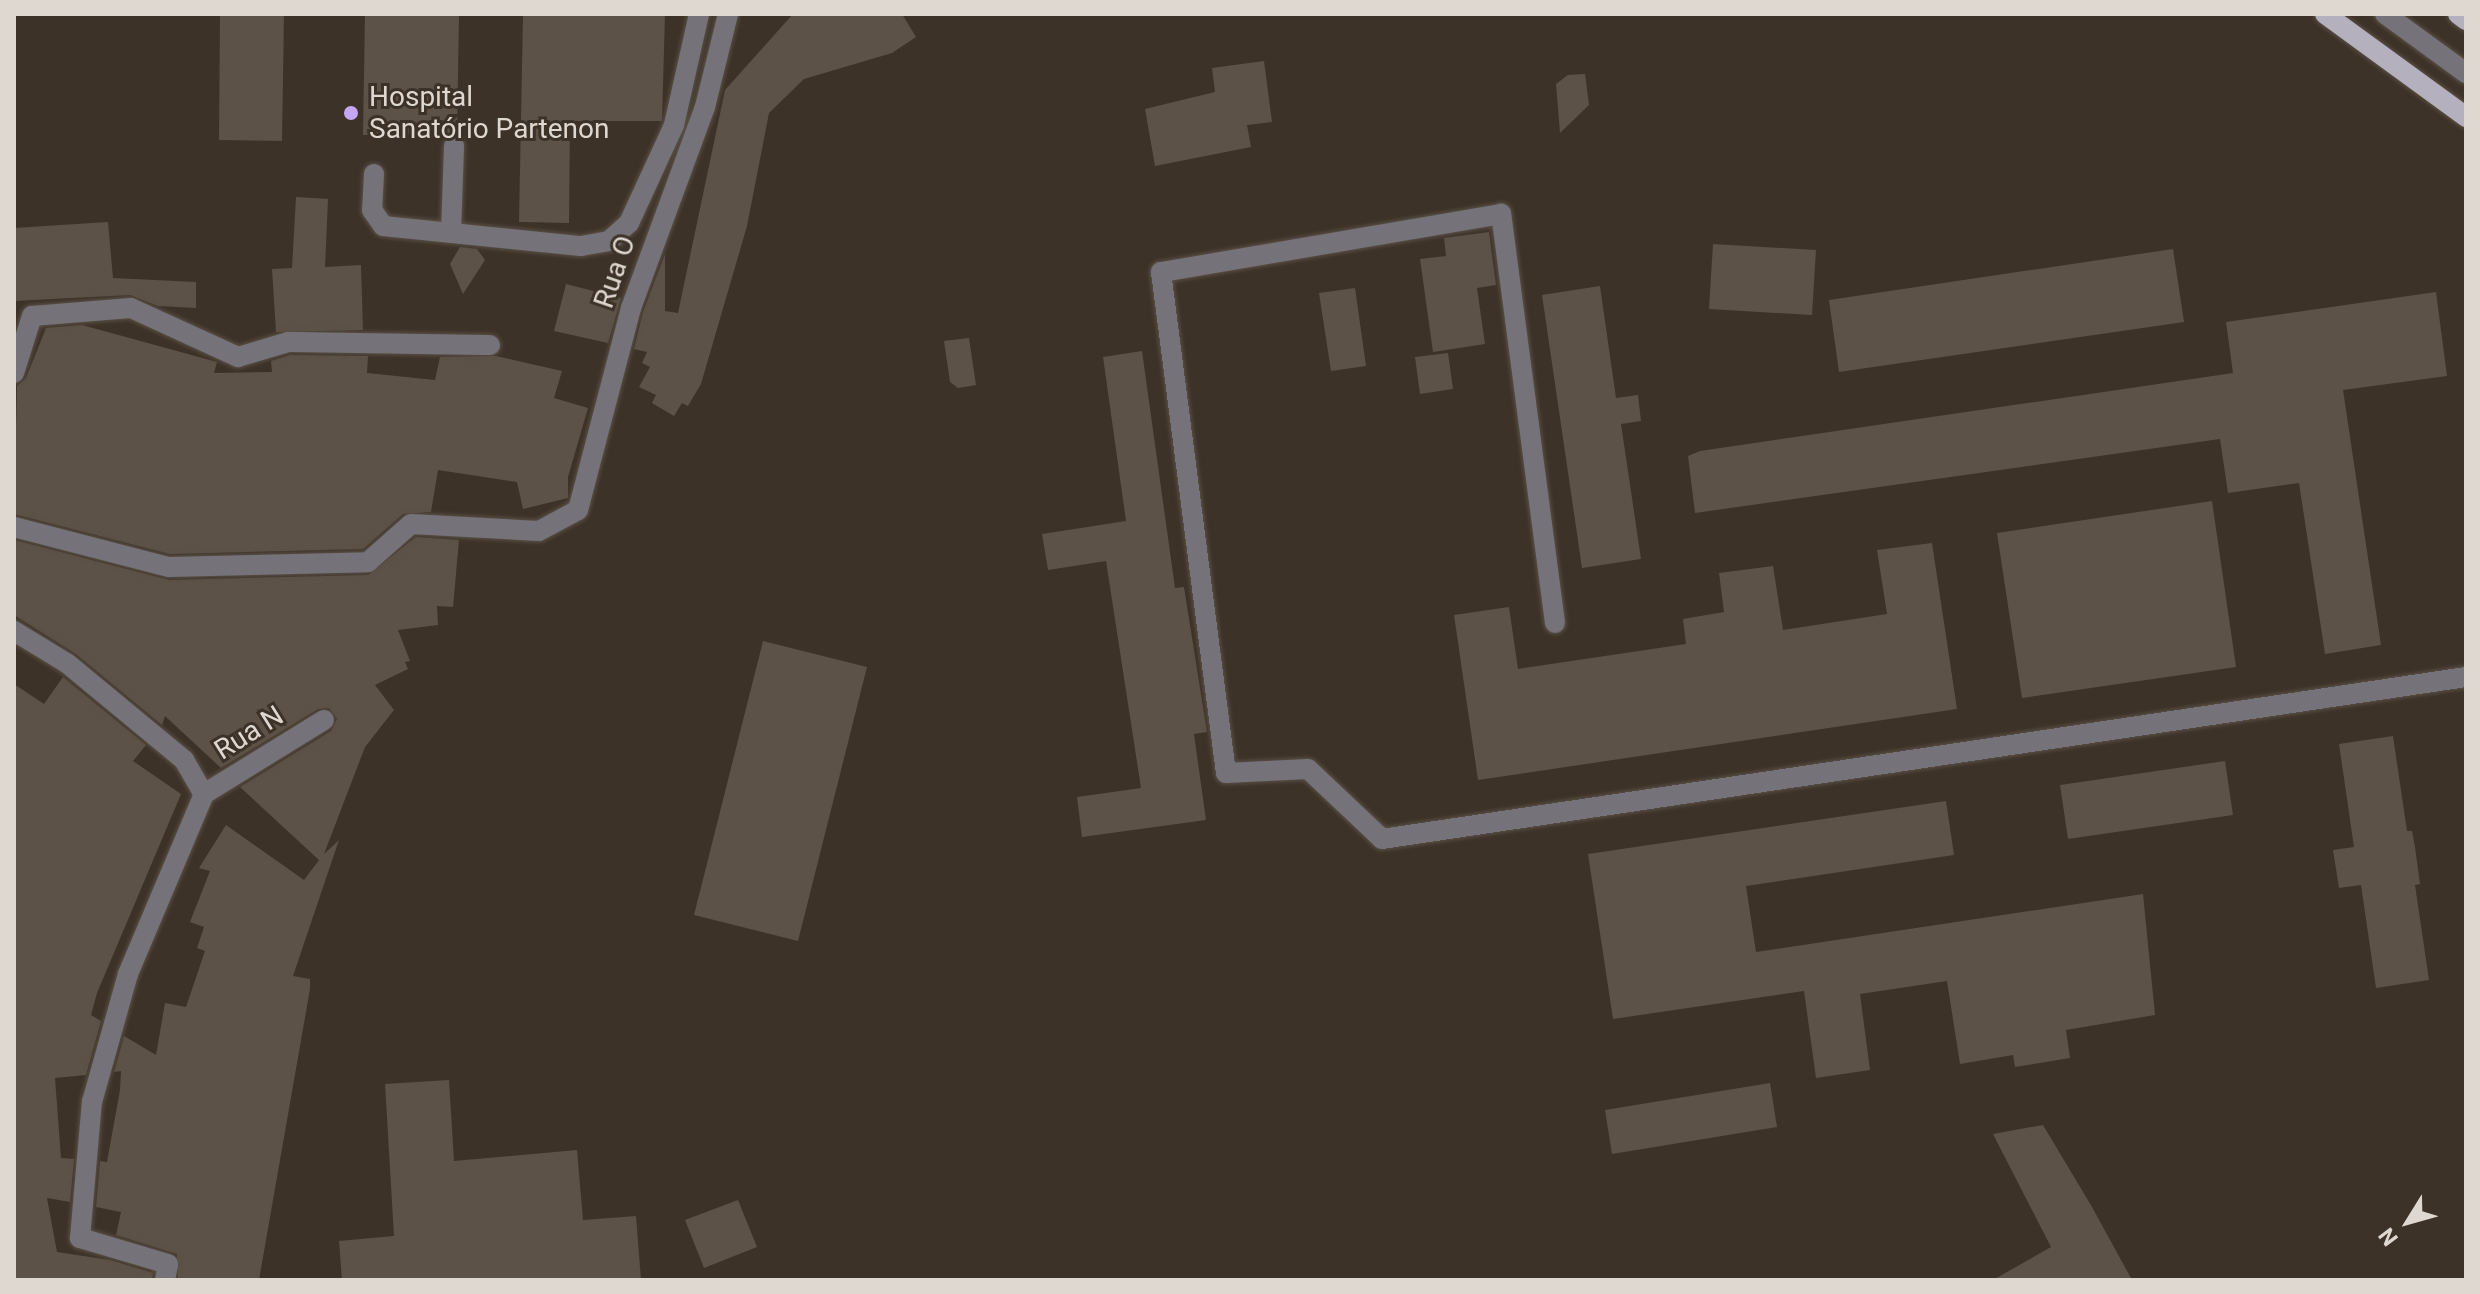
<!DOCTYPE html>
<meta charset="utf-8">
<style>
body{margin:0}
#map{position:relative;width:2480px;height:1294px;overflow:hidden;background:#3d3228;font-family:Roboto,sans-serif}
div>[style]{position:absolute}
.building>*{inset:0;background:#5d5247}
.roads{filter:drop-shadow(0 0 2px #5a5046) drop-shadow(0 0 2px #5a5046)}
.minor>*{height:20px;margin:-10px;padding:0 10px;transform-origin:10px;border-radius:10px;background:#757379}
.major>*{height:20px;margin:-10px;padding:0 10px;transform-origin:10px;border-radius:10px;background:#b4b0bd}
.dots>*{width:22px;height:22px;translate:-50% -50%;box-sizing:border-box;border:4px solid #3d3228;border-radius:50%}
span{translate:-50% -50%;white-space:nowrap;text-align:center;line-height:1.15;-webkit-text-stroke:6px #3d3228;paint-order:stroke}
.poi-label{font-size:28px;color:#dfd8d1}
.left{translate:0 -50%;text-align:left}
.street-label{font-size:28px;color:#dfd8d1}
.frame{position:absolute;inset:0;border:16px solid #dfd8d1;pointer-events:none}
.north{position:absolute;left:2368px;top:1182px;width:80px;height:80px;-webkit-text-stroke:6px #3d3228;paint-order:stroke;rotate:233deg;font-size:22px;font-weight:700;line-height:32px;text-align:center;color:#dfd8d1}
.north::after{content:'';display:block;margin:auto;width:28px;height:36px;background:#dfd8d1;clip-path:polygon(50% 0,100% 100%,50% 72%,0 100%)}
</style>
<div id="map">
<div class="building">
<div style="clip-path:polygon(220px 14px,284px 14px,282px 141px,219px 140px)"></div>
<div style="clip-path:polygon(365px 14px,459px 14px,457px 134px,363px 135px)"></div>
<div style="clip-path:polygon(523px 14px,665px 14px,662px 121px,570px 121px,569px 223px,519px 222px)"></div>
<div style="clip-path:polygon(793px 14px,902px 14px,916px 37px,892px 53px,804px 79px,769px 113px,747px 226px,701px 384px,688px 406px,682px 403px,674px 416px,652px 403px,656px 395px,639px 387px,650px 367px,642px 363px,647px 352px,634px 349px,643px 312px,665px 254px,665px 311px,678px 313px,725px 90px)"></div>
<div style="clip-path:polygon(1264px 61px,1272px 122px,1247px 125px,1251px 147px,1155px 166px,1145px 109px,1215px 92px,1212px 68px)"></div>
<div style="clip-path:polygon(1585px 74px,1589px 105px,1560px 133px,1556px 84px,1568px 75px)"></div>
<div style="clip-path:polygon(296px 197px,328px 199px,325px 267px,361px 265px,363px 330px,276px 332px,272px 269px,292px 268px)"></div>
<div style="clip-path:polygon(108px 222px,113px 278px,196px 282px,196px 308px,158px 306px,130px 295px,14px 301px,14px 228px)"></div>
<div style="clip-path:polygon(1489px 232px,1496px 285px,1477px 288px,1485px 344px,1433px 352px,1420px 259px,1446px 256px,1444px 238px)"></div>
<div style="clip-path:polygon(1713px 244px,1816px 250px,1812px 315px,1709px 309px)"></div>
<div style="clip-path:polygon(460px 247px,477px 249px,485px 260px,463px 294px,450px 264px)"></div>
<div style="clip-path:polygon(2173px 249px,2184px 322px,1839px 372px,1829px 300px)"></div>
<div style="clip-path:polygon(566px 284px,621px 298px,608px 343px,554px 331px)"></div>
<div style="clip-path:polygon(1600px 286px,1616px 398px,1638px 395px,1641px 421px,1621px 424px,1641px 559px,1582px 568px,1542px 295px)"></div>
<div style="clip-path:polygon(1355px 288px,1366px 366px,1331px 371px,1319px 293px)"></div>
<div style="clip-path:polygon(2436px 292px,2447px 376px,2343px 390px,2381px 645px,2325px 654px,2299px 483px,2228px 493px,2220px 439px,1695px 513px,1688px 456px,1700px 451px,2233px 373px,2226px 322px)"></div>
<div style="clip-path:polygon(82px 325px,217px 362px,214px 373px,272px 372px,271px 361px,290px 355px,368px 356px,367px 373px,435px 380px,440px 357px,496px 356px,562px 371px,554px 398px,588px 408px,568px 477px,568px 498px,523px 509px,517px 482px,438px 470px,431px 512px,403px 514px,363px 549px,170px 554px,14px 514px,17px 386px,26px 378px,46px 328px)"></div>
<div style="clip-path:polygon(969px 338px,976px 385px,958px 388px,950px 382px,944px 341px)"></div>
<div style="clip-path:polygon(1142px 351px,1175px 588px,1184px 587px,1207px 732px,1194px 734px,1206px 820px,1082px 837px,1077px 797px,1141px 788px,1106px 561px,1048px 570px,1042px 534px,1126px 521px,1103px 357px)"></div>
<div style="clip-path:polygon(1448px 353px,1453px 389px,1420px 394px,1415px 357px)"></div>
<div style="clip-path:polygon(2212px 501px,2236px 667px,2022px 698px,1997px 533px)"></div>
<div style="clip-path:polygon(416px 537px,459px 540px,453px 607px,437px 606px,438px 625px,398px 630px,410px 661px,405px 662px,408px 669px,375px 685px,394px 710px,365px 747px,324px 854px,339px 840px,293px 976px,310px 979px,310px 989px,259px 1280px,178px 1280px,177px 1254px,116px 1235px,121px 1212px,96px 1207px,100px 1161px,107px 1162px,120px 1090px,121px 1071px,114px 1072px,124px 1036px,156px 1055px,165px 1003px,186px 1007px,205px 951px,197px 948px,204px 927px,190px 922px,210px 871px,199px 868px,226px 825px,304px 880px,319px 860px,240px 787px,331px 731px,337px 719px,329px 708px,318px 709px,221px 768px,165px 716px,162px 725px,76px 654px,14px 615px,14px 540px,169px 580px,368px 575px)"></div>
<div style="clip-path:polygon(1932px 543px,1957px 709px,1478px 780px,1454px 615px,1509px 607px,1518px 669px,1686px 644px,1683px 619px,1724px 612px,1719px 573px,1773px 566px,1783px 630px,1887px 614px,1877px 550px)"></div>
<div style="clip-path:polygon(763px 641px,867px 667px,798px 941px,694px 915px)"></div>
<div style="clip-path:polygon(63px 677px,146px 745px,133px 761px,181px 794px,97px 993px,91px 1015px,101px 1021px,86px 1075px,55px 1078px,61px 1158px,74px 1159px,70px 1202px,47px 1198px,57px 1252px,110px 1260px,153px 1273px,152px 1280px,14px 1280px,14px 684px,44px 704px)"></div>
<div style="clip-path:polygon(2393px 736px,2407px 831px,2412px 831px,2415px 847px,2420px 884px,2415px 885px,2429px 980px,2376px 988px,2361px 885px,2339px 888px,2333px 850px,2354px 847px,2339px 744px)"></div>
<div style="clip-path:polygon(2225px 761px,2233px 815px,2068px 839px,2060px 785px)"></div>
<div style="clip-path:polygon(1946px 801px,1954px 855px,1746px 886px,1756px 952px,2143px 894px,2155px 1015px,2066px 1030px,2070px 1058px,2015px 1067px,2013px 1055px,1960px 1064px,1947px 981px,1860px 994px,1870px 1070px,1816px 1078px,1804px 991px,1613px 1019px,1588px 854px)"></div>
<div style="clip-path:polygon(449px 1080px,454px 1161px,577px 1150px,583px 1220px,636px 1216px,641px 1280px,342px 1280px,339px 1241px,394px 1236px,385px 1084px)"></div>
<div style="clip-path:polygon(1770px 1083px,1777px 1127px,1612px 1154px,1605px 1110px)"></div>
<div style="clip-path:polygon(2043px 1125px,2092px 1207px,2132px 1280px,1993px 1280px,2051px 1247px,1993px 1134px)"></div>
<div style="clip-path:polygon(738px 1200px,757px 1247px,704px 1268px,685px 1220px)"></div>
</div>
<div class="roads">
<div class="minor">
<div style="left:2385px;top:14px;width:100px;rotate:36.1deg"></div>
<div style="left:374px;top:174px;width:36px;rotate:93deg"></div>
<div style="left:372px;top:210px;width:19px;rotate:55deg"></div>
<div style="left:383px;top:226px;width:199px;rotate:5.8deg"></div>
<div style="left:581px;top:246px;width:28px;rotate:-10deg"></div>
<div style="left:609px;top:241px;width:27px;rotate:-42deg"></div>
<div style="left:629px;top:223px;width:108px;rotate:-65.3deg"></div>
<div style="left:674px;top:125px;width:114px;rotate:-77.3deg"></div>
<div style="left:451px;top:233px;width:87px;rotate:-88deg"></div>
<div style="left:14px;top:373px;width:60px;rotate:-72.5deg"></div>
<div style="left:32px;top:316px;width:99px;rotate:-4.6deg"></div>
<div style="left:131px;top:308px;width:118px;rotate:24.6deg"></div>
<div style="left:238px;top:357px;width:52px;rotate:-16.7deg"></div>
<div style="left:288px;top:342px;width:202px;rotate:0.9deg"></div>
<div style="left:14px;top:527px;width:160px;rotate:14.5deg"></div>
<div style="left:169px;top:567px;width:199px;rotate:-1.4deg"></div>
<div style="left:368px;top:562px;width:57px;rotate:-41.5deg"></div>
<div style="left:411px;top:524px;width:128px;rotate:3.1deg"></div>
<div style="left:539px;top:531px;width:44px;rotate:-28.3deg"></div>
<div style="left:578px;top:510px;width:209px;rotate:-75.3deg"></div>
<div style="left:631px;top:308px;width:214px;rotate:-69.8deg"></div>
<div style="left:705px;top:107px;width:96px;rotate:-76.1deg"></div>
<div style="left:1555px;top:623px;width:413px;rotate:-97.5deg"></div>
<div style="left:1501px;top:214px;width:345px;rotate:170.3deg"></div>
<div style="left:1161px;top:272px;width:505px;rotate:82.61deg"></div>
<div style="left:1226px;top:773px;width:82px;rotate:-2.8deg"></div>
<div style="left:1308px;top:769px;width:102px;rotate:43.4deg"></div>
<div style="left:1382px;top:839px;width:1096px;rotate:-8.5deg"></div>
<div style="left:14px;top:631px;width:63px;rotate:31.4deg"></div>
<div style="left:68px;top:664px;width:151px;rotate:39.6deg"></div>
<div style="left:184px;top:760px;width:39px;rotate:60deg"></div>
<div style="left:204px;top:794px;width:141px;rotate:-31.7deg"></div>
<div style="left:165px;top:1280px;width:16px;rotate:-79deg"></div>
<div style="left:168px;top:1264px;width:92px;rotate:-163.5deg"></div>
<div style="left:80px;top:1238px;width:137px;rotate:-85deg"></div>
<div style="left:92px;top:1102px;width:133px;rotate:-74.3deg"></div>
<div style="left:128px;top:974px;width:195px;rotate:-67.1deg"></div>
</div>
<div class="major">
<div style="left:2325px;top:14px;width:175px;rotate:36.1deg"></div>
<div style="left:2458px;top:14px;width:10px;rotate:37deg"></div>
</div>
</div>
<div class="dots">
<div style="left:351px;top:113px;background:#c3a7f2"></div>
</div>
<div class="poi-label">
<span class="left" style="left:369px;top:113px">Hospital<br>Sanatório Partenon</span>
</div>
<div class="street-label">
<span style="left:615px;top:272px;rotate:-71deg">Rua O</span>
<span style="left:249px;top:733px;rotate:-32deg">Rua N</span>
</div>
<div class="frame"></div>
<div class="north">N</div>
</div>
